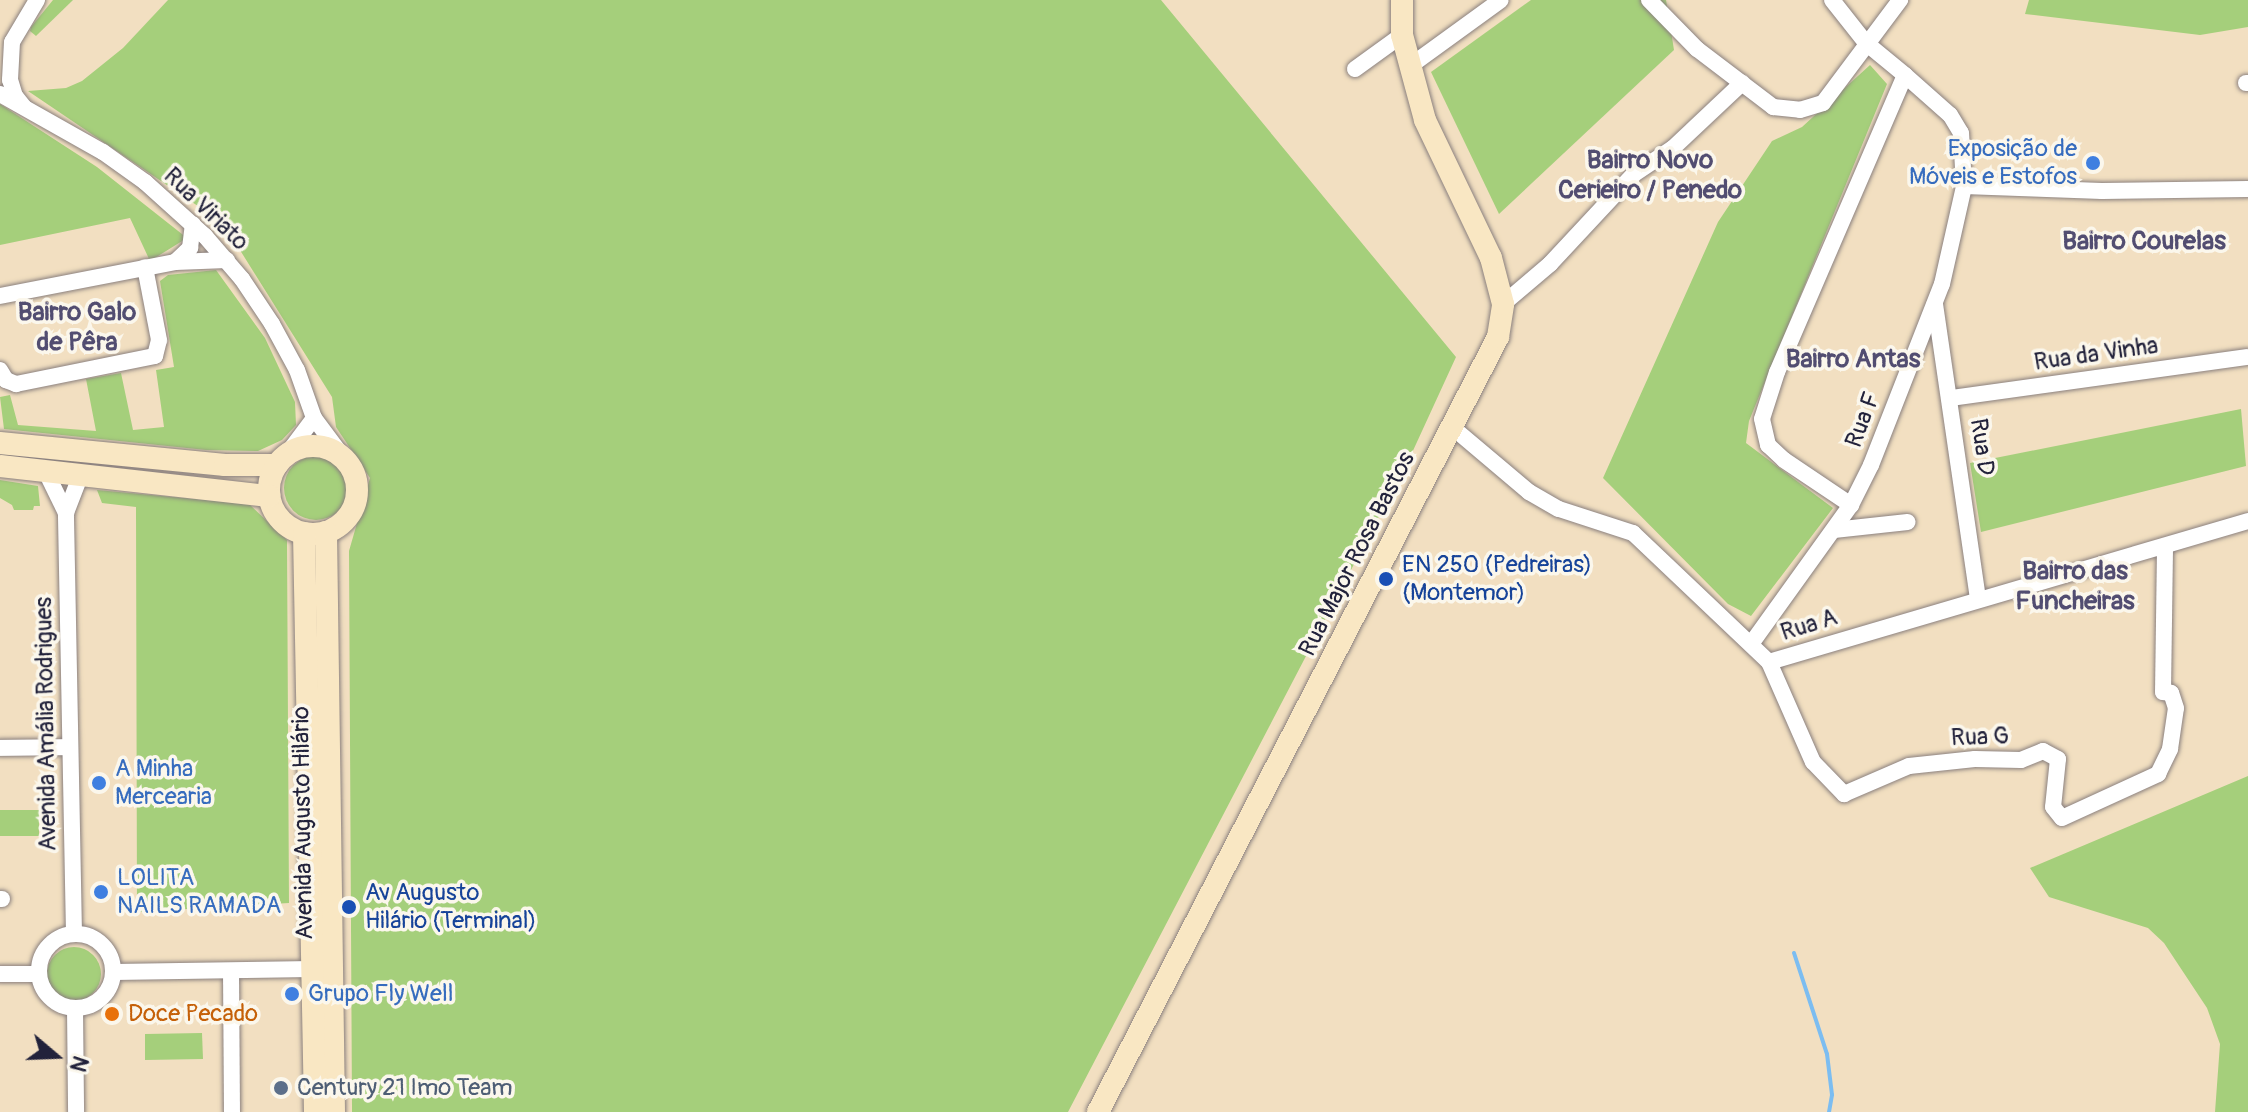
<!DOCTYPE html>
<meta charset="utf-8">
<style>
body{margin:0}
#map{position:relative;width:2248px;height:1112px;overflow:hidden;background:#f2dfc1;font-family:Pangolin,sans-serif}
div>[style]{position:absolute}
.green>*{inset:0;background:#a5cf7b}
.round{border-radius:50%}
.stream>*{height:4px;margin:-2px;padding:0 2px;transform-origin:2px;border-radius:2px;background:#7cbdf1}
.roads{filter:drop-shadow(0 0 2px #8a807e) drop-shadow(0 0 2px #8a807e)}
.minor>*{height:16px;margin:-8px;padding:0 8px;transform-origin:8px;border-radius:8px;background:#fff}
.minor>.ring{margin:-8px;padding:0;box-sizing:content-box;background:none;border:16px solid #fff;border-radius:50%}
.secondary>*{height:22px;margin:-11px;padding:0 11px;transform-origin:11px;border-radius:11px;background:#f9e7c3}
.secondary>.ring{margin:-11px;padding:0;box-sizing:content-box;background:none;border:22px solid #f9e7c3;border-radius:50%}
.dots>*{width:22px;height:22px;translate:-50% -50%;box-sizing:border-box;border:4px solid #fbf7ec;border-radius:50%}
span{translate:-50% -50%;white-space:nowrap;text-align:center;line-height:1.15;-webkit-text-stroke:7px #fbf7ec;paint-order:stroke}
.shop-label{font-size:24px;color:#366cbe}
.right{translate:-100% -50%;text-align:right}
.left{translate:0 -50%;text-align:left}
.street-label{font-size:24px;color:#22223b}
.transit-label{font-size:24px;color:#164399}
.food-label{font-size:24px;color:#c56008}
.service-label{font-size:24px;color:#4e5e75}
.neighbourhood-label{font-size:26px;color:#524d71;font-weight:700}
.north{position:absolute;left:16px;top:1016px;width:80px;height:80px;-webkit-text-stroke:6px #fbf7ec;paint-order:stroke;rotate:109deg;font-size:22px;font-weight:700;line-height:32px;text-align:center;color:#22223b}
.north::after{content:'';display:block;margin:auto;width:28px;height:36px;background:#22223b;clip-path:polygon(50% 0,100% 100%,50% 72%,0 100%)}
</style>
<div id="map">
<div class="green">
<div style="clip-path:polygon(53px 0,73px 0,36px 36px,30px 31px,31px 27px)"></div>
<div style="clip-path:polygon(168px 0,1161px 0,1456px 357px,1411px 455px,1068px 1112px,352px 1112px,349px 551px,370px 478px,336px 427px,332px 397px,223px 223px,28px 91px,66px 88px,82px 81px,123px 48px)"></div>
<div style="clip-path:polygon(1531px 0,1666px 0,1674px 50px,1499px 214px,1431px 72px)"></div>
<div style="clip-path:polygon(2029px 0,2248px 0,2248px 27px,2200px 35px,2025px 14px)"></div>
<div style="clip-path:polygon(1870px 65px,1887px 84px,1749px 421px,1746px 443px,1833px 508px,1751px 616px,1728px 604px,1603px 478px,1718px 222px,1772px 141px,1802px 127px)"></div>
<div style="clip-path:polygon(0 104px,97px 167px,187px 238px,150px 261px,130px 218px,0 245px)"></div>
<div style="clip-path:polygon(216px 270px,265px 338px,295px 402px,296px 425px,282px 440px,258px 451px,206px 450px,4px 429px,0 397px,10px 395px,18px 425px,96px 431px,86px 379px,121px 373px,133px 430px,164px 427px,156px 370px,174px 367px,160px 281px,168px 275px)"></div>
<div style="clip-path:polygon(2241px 409px,2246px 466px,1981px 532px,1970px 463px)"></div>
<div class="round" style="left:284px;top:456px;width:64px;height:64px"></div>
<div style="clip-path:polygon(0 480px,38px 486px,40px 506px,34px 506px,33px 510px,14px 510px,12px 505px,0 498px)"></div>
<div style="clip-path:polygon(97px 490px,249px 504px,287px 540px,289px 903px,137px 912px,136px 507px,102px 503px)"></div>
<div style="clip-path:polygon(2248px 776px,2248px 1112px,2215px 1112px,2220px 1044px,2207px 1008px,2164px 943px,2148px 928px,2049px 897px,2030px 868px)"></div>
<div style="clip-path:polygon(0 810px,39px 810px,39px 836px,0 836px)"></div>
<div class="round" style="left:47px;top:947px;width:54px;height:54px"></div>
<div style="clip-path:polygon(202px 1033px,203px 1059px,145px 1060px,145px 1034px)"></div>
</div>
<div class="stream">
<div style="left:1794px;top:953px;width:106px;rotate:71.9deg"></div>
<div style="left:1827px;top:1054px;width:41px;rotate:83deg"></div>
<div style="left:1832px;top:1095px;width:17px;rotate:100deg"></div>
</div>
<div class="roads">
<div class="minor">
<div style="left:1649px;top:0;width:69px;rotate:45.6deg"></div>
<div style="left:1697px;top:49px;width:96px;rotate:37.3deg"></div>
<div style="left:1773px;top:107px;width:27px;rotate:6deg"></div>
<div style="left:1800px;top:110px;width:24px;rotate:-17deg"></div>
<div style="left:1823px;top:103px;width:129px;rotate:-53.2deg"></div>
<div style="left:1832px;top:0;width:55px;rotate:51.7deg"></div>
<div style="left:1866px;top:43px;width:50px;rotate:39.4deg"></div>
<div style="left:1905px;top:75px;width:323px;rotate:113.3deg"></div>
<div style="left:1777px;top:372px;width:49px;rotate:107.7deg"></div>
<div style="left:1762px;top:419px;width:27px;rotate:77deg"></div>
<div style="left:1768px;top:445px;width:22px;rotate:43deg"></div>
<div style="left:1784px;top:460px;width:81px;rotate:33.9deg"></div>
<div style="left:1410px;top:66px;width:112px;rotate:-36deg"></div>
<div style="left:1355px;top:69px;width:58px;rotate:-35.9deg"></div>
<div style="left:2246px;top:83px;width:2px"></div>
<div style="left:0;top:94px;width:118px;rotate:29.4deg"></div>
<div style="left:103px;top:152px;width:52px;rotate:35.5deg"></div>
<div style="left:145px;top:182px;width:81px;rotate:42deg"></div>
<div style="left:205px;top:236px;width:57px;rotate:49.3deg"></div>
<div style="left:242px;top:279px;width:54px;rotate:56.3deg"></div>
<div style="left:272px;top:324px;width:52px;rotate:61.5deg"></div>
<div style="left:297px;top:370px;width:51px;rotate:70.5deg"></div>
<div style="left:314px;top:418px;width:54px;rotate:53.3deg"></div>
<div style="left:24px;top:107px;width:14px;rotate:-129deg"></div>
<div style="left:15px;top:96px;width:17px;rotate:-107deg"></div>
<div style="left:10px;top:80px;width:38px;rotate:-87deg"></div>
<div style="left:12px;top:42px;width:49px;rotate:-59.2deg"></div>
<div style="left:1964px;top:186px;width:138px;rotate:2.1deg"></div>
<div style="left:2102px;top:191px;width:146px;rotate:-0.8deg"></div>
<div style="left:175px;top:262px;width:21px;rotate:-43deg"></div>
<div style="left:190px;top:248px;width:24px;rotate:-83deg"></div>
<div style="left:0;top:296px;width:178px;rotate:-11deg"></div>
<div style="left:175px;top:262px;width:52px;rotate:-2.2deg"></div>
<div style="left:1503px;top:304px;width:62px;rotate:-40.4deg"></div>
<div style="left:1550px;top:264px;width:123px;rotate:-47deg"></div>
<div style="left:1634px;top:174px;width:47px;rotate:-33.7deg"></div>
<div style="left:1673px;top:148px;width:95px;rotate:-43.3deg"></div>
<div style="left:1935px;top:304px;width:298px;rotate:81.7deg"></div>
<div style="left:0;top:370px;width:12px;rotate:59deg"></div>
<div style="left:6px;top:380px;width:11px;rotate:22deg"></div>
<div style="left:16px;top:384px;width:142px;rotate:-11.4deg"></div>
<div style="left:155px;top:356px;width:16px;rotate:-76deg"></div>
<div style="left:159px;top:340px;width:74px;rotate:-100.9deg"></div>
<div style="left:1951px;top:398px;width:299px;rotate:-7.9deg"></div>
<div style="left:1452px;top:427px;width:101px;rotate:40.2deg"></div>
<div style="left:1529px;top:492px;width:34px;rotate:30deg"></div>
<div style="left:1559px;top:509px;width:78px;rotate:18deg"></div>
<div style="left:1633px;top:533px;width:187px;rotate:43.5deg"></div>
<div style="left:1769px;top:662px;width:499px;rotate:-16.4deg"></div>
<div style="left:287px;top:454px;width:45px;rotate:-53.1deg"></div>
<div style="left:45px;top:470px;width:48px;rotate:64deg"></div>
<div style="left:1834px;top:530px;width:74px;rotate:-6.2deg"></div>
<div style="left:1751px;top:644px;width:171px;rotate:-54.3deg"></div>
<div style="left:1851px;top:505px;width:45px;rotate:-63.4deg"></div>
<div style="left:1871px;top:465px;width:194px;rotate:-68.6deg"></div>
<div style="left:1942px;top:284px;width:100px;rotate:-77.3deg"></div>
<div style="left:1964px;top:186px;width:53px;rotate:-93.2deg"></div>
<div style="left:1961px;top:133px;width:21px;rotate:-121deg"></div>
<div style="left:1950px;top:115px;width:60px;rotate:-138.4deg"></div>
<div style="left:1769px;top:662px;width:109px;rotate:66.3deg"></div>
<div style="left:1813px;top:762px;width:45px;rotate:45.9deg"></div>
<div style="left:1844px;top:794px;width:71px;rotate:-23.3deg"></div>
<div style="left:1909px;top:766px;width:66px;rotate:-6.1deg"></div>
<div style="left:1975px;top:759px;width:46px;rotate:1.2deg"></div>
<div style="left:2021px;top:760px;width:24px;rotate:-22deg"></div>
<div style="left:2043px;top:751px;width:17px;rotate:28deg"></div>
<div style="left:2058px;top:759px;width:48px;rotate:95.9deg"></div>
<div style="left:2053px;top:807px;width:14px;rotate:51deg"></div>
<div style="left:2062px;top:818px;width:106px;rotate:-24.6deg"></div>
<div style="left:2158px;top:774px;width:28px;rotate:-64deg"></div>
<div style="left:2170px;top:749px;width:41px;rotate:-81.7deg"></div>
<div style="left:2176px;top:708px;width:16px;rotate:-108deg"></div>
<div style="left:2171px;top:693px;width:8px;rotate:-173deg"></div>
<div style="left:2163px;top:692px;width:144px;rotate:-89.2deg"></div>
<div style="left:0;top:748px;width:70px;rotate:-0.8deg"></div>
<div style="left:0;top:899px;width:2px"></div>
<div class="ring" style="left:39px;top:934px;width:58px;height:58px"></div>
<div style="left:74px;top:934px;width:421px;rotate:-91.1deg"></div>
<div style="left:66px;top:513px;width:42px;rotate:-69deg"></div>
<div style="left:231px;top:971px;width:141px;rotate:89.6deg"></div>
<div style="left:114px;top:972px;width:198px;rotate:-0.9deg"></div>
<div style="left:0;top:974px;width:39px"></div>
<div style="left:75px;top:1009px;width:103px;rotate:89.4deg"></div>
</div>
<div class="secondary">
<div style="left:0;top:443px;width:226px;rotate:5.6deg"></div>
<div style="left:225px;top:465px;width:52px"></div>
<div class="ring" style="left:269px;top:446px;width:66px;height:66px"></div>
<div style="left:0;top:466px;width:271px;rotate:6.4deg"></div>
<div style="left:326px;top:532px;width:580px;rotate:89.21deg"></div>
<div style="left:304px;top:533px;width:579px;rotate:88.91deg"></div>
<div style="left:1098px;top:1112px;width:872px;rotate:-62.7deg"></div>
<div style="left:1498px;top:337px;width:33px;rotate:-81deg"></div>
<div style="left:1503px;top:304px;width:48px;rotate:-104.6deg"></div>
<div style="left:1491px;top:258px;width:153px;rotate:-115.6deg"></div>
<div style="left:1425px;top:120px;width:88px;rotate:-105.1deg"></div>
<div style="left:1402px;top:35px;width:35px;rotate:-90deg"></div>
</div>
</div>
<div class="dots">
<div style="left:2093px;top:163px;background:#3f7fe0"></div>
<div style="left:1386px;top:579px;background:#1a4fb4"></div>
<div style="left:99px;top:783px;background:#3f7fe0"></div>
<div style="left:101px;top:892px;background:#3f7fe0"></div>
<div style="left:349px;top:907px;background:#1a4fb4"></div>
<div style="left:292px;top:994px;background:#3f7fe0"></div>
<div style="left:112px;top:1014px;background:#e8710a"></div>
<div style="left:281px;top:1088px;background:#5c6f8a"></div>
</div>
<div class="shop-label">
<span class="right" style="left:2077px;top:163px">Exposição de<br>Móveis e Estofos</span>
<span class="left" style="left:115px;top:783px">A Minha<br>Mercearia</span>
<span class="left" style="left:117px;top:892px">LOLITA<br>NAILS RAMADA</span>
<span class="left" style="left:308px;top:994px">Grupo Fly Well</span>
</div>
<div class="street-label">
<span style="left:206px;top:209px;rotate:44deg">Rua Viriato</span>
<span style="left:2096px;top:354px;rotate:-8deg">Rua da Vinha</span>
<span style="left:1863px;top:420px;rotate:-69deg">Rua F</span>
<span style="left:1982px;top:447px;rotate:82deg">Rua D</span>
<span style="left:1357px;top:554px;rotate:-63deg">Rua Major Rosa Bastos</span>
<span style="left:1809px;top:625px;rotate:-17deg">Rua A</span>
<span style="left:46px;top:724px;rotate:-91deg">Avenida Amália Rodrigues</span>
<span style="left:1980px;top:737px;rotate:-2deg">Rua G</span>
<span style="left:303px;top:823px;rotate:-91deg">Avenida Augusto Hilário</span>
</div>
<div class="transit-label">
<span class="left" style="left:1402px;top:579px">EN 250 (Pedreiras)<br>(Montemor)</span>
<span class="left" style="left:365px;top:907px">Av Augusto<br>Hilário (Terminal)</span>
</div>
<div class="food-label">
<span class="left" style="left:128px;top:1014px">Doce Pecado</span>
</div>
<div class="service-label">
<span class="left" style="left:297px;top:1088px">Century 21 Imo Team</span>
</div>
<div class="neighbourhood-label">
<span style="left:1650px;top:176px">Bairro Novo<br>Cerieiro / Penedo</span>
<span style="left:2144px;top:242px">Bairro Courelas</span>
<span style="left:77px;top:328px">Bairro Galo<br>de Pêra</span>
<span style="left:1853px;top:360px">Bairro Antas</span>
<span style="left:2075px;top:587px">Bairro das<br>Funcheiras</span>
</div>
<div class="north">N</div>
</div>
